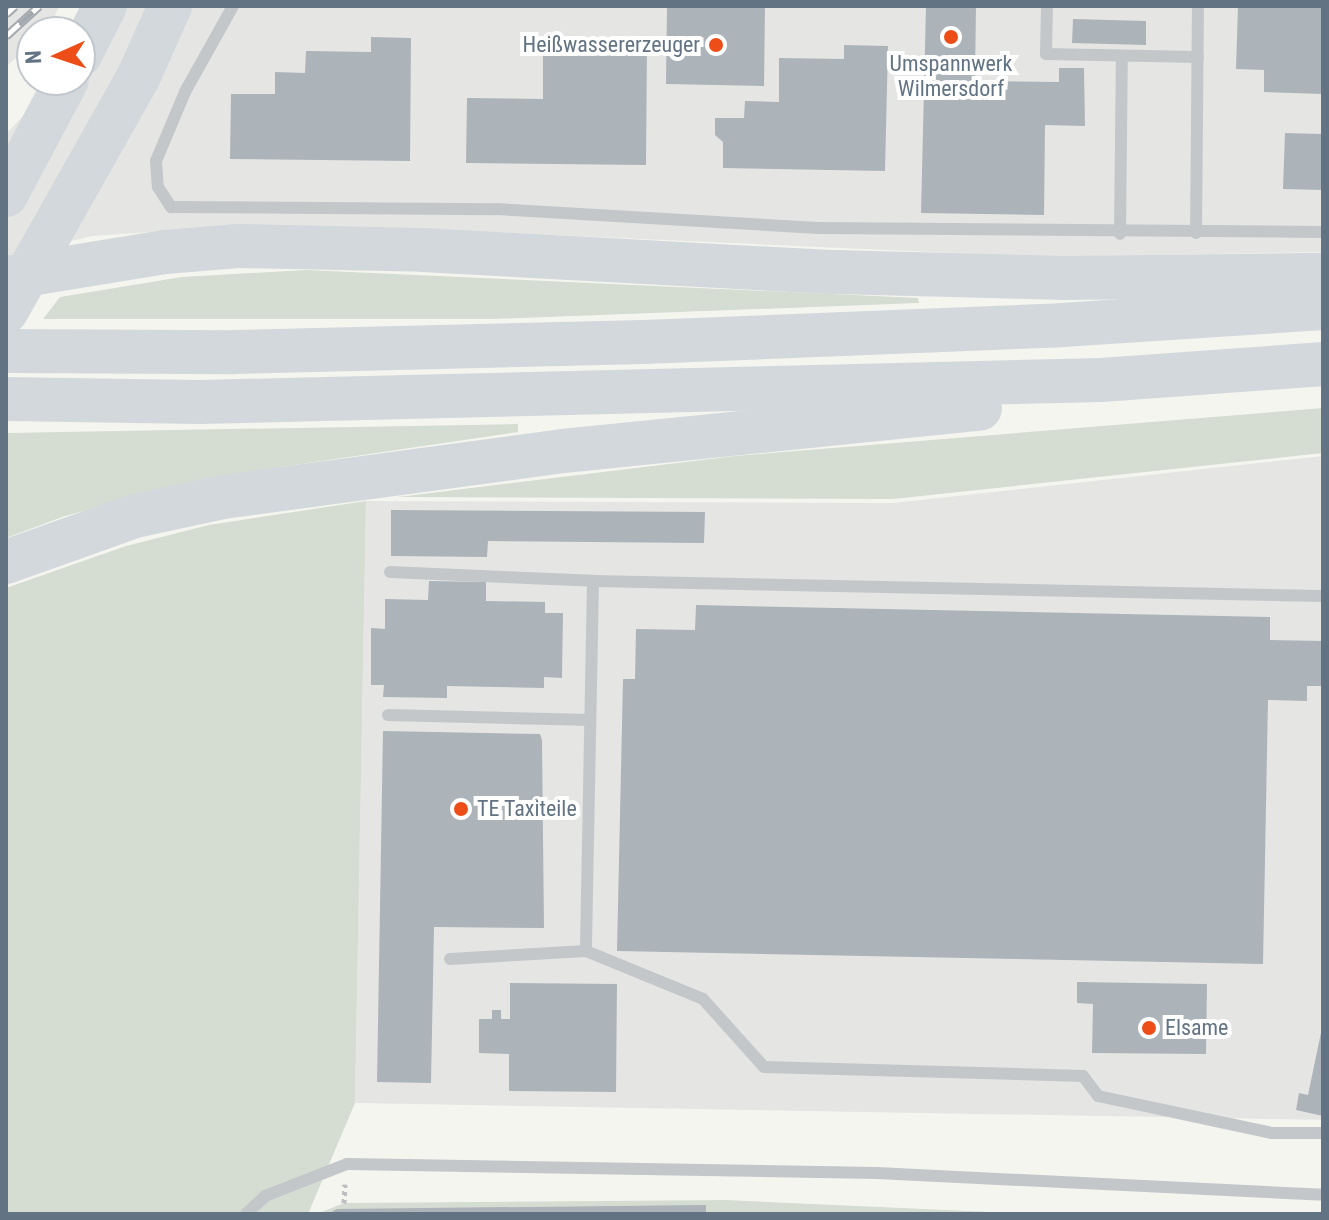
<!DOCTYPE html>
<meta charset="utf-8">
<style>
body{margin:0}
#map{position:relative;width:1329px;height:1220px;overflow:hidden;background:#f5f5f0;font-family:"Roboto Condensed",sans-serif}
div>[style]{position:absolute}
.built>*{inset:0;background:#e5e6e4}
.green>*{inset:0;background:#d5dcd1}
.building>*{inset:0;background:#acb3b9}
.path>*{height:5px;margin-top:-2.5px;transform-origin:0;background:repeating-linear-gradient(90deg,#bdbfc1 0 4px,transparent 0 8px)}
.service>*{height:12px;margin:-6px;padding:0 6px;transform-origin:6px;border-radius:6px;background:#c4c7ca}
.motorway>*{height:44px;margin:-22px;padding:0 22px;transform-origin:22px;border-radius:22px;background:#d3d8dc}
.rail>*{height:9px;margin-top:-4.5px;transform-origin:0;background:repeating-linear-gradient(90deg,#fff 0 18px,#a3a9af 0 36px);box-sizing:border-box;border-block:2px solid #a3a9af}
.dots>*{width:22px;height:22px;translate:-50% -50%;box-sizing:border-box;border:4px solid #fff;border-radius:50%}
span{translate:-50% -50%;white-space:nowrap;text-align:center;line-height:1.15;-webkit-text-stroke:8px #fff;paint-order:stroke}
.poi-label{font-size:22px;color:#627383}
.right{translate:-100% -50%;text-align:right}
.left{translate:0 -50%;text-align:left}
.frame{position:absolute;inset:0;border:8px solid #627383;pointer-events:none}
.north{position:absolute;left:16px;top:16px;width:80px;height:80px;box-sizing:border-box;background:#fff;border:2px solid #c0c7cd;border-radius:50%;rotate:267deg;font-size:22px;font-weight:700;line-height:32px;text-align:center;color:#627383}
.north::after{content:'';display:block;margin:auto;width:28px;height:36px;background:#ed4e18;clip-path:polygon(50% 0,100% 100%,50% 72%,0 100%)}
</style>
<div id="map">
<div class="built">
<div style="clip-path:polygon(6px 6px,59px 6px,50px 27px,32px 32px,32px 43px,6px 67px)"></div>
<div style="clip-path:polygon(128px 6px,1323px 6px,1323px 252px,1041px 257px,377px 227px,235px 226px,93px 236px,6px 256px,6px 134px)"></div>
<div style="clip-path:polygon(1323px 456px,1323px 1120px,355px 1103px,366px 501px,893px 503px)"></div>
</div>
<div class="green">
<div style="clip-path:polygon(306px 270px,918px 298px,919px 303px,492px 319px,43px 319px,60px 297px,182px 277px)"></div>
<div style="clip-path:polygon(1323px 408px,1323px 453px,893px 499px,398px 497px,735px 456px)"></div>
<div style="clip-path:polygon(518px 424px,518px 432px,207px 478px,65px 516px,6px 538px,6px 433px)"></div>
<div style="clip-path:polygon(366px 501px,355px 1103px,308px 1214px,6px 1214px,6px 588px,126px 546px,209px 525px)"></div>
<div style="clip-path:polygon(726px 1200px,1035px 1214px,317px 1214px,344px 1203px)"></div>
</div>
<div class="building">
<div style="clip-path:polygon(667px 6px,765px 6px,764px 86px,666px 84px)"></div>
<div style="clip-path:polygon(926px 6px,976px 6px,975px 81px,1059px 82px,1059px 68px,1084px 68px,1085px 126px,1045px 125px,1044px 215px,921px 213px)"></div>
<div style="clip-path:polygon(1238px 6px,1323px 6px,1323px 94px,1264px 92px,1264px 70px,1236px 69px)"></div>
<div style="clip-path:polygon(1073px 19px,1146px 21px,1146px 45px,1072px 43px)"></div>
<div style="clip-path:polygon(371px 37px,411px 38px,410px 161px,230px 159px,231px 94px,275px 94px,275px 72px,305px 73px,306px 51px,371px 52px)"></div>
<div style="clip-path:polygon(610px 43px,647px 43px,646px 165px,466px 163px,467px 98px,543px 99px,543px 55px,609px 56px)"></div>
<div style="clip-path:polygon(844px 45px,888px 46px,885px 171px,723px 168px,723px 142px,715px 135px,715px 118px,744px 118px,745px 101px,779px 102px,779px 58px,844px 59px)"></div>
<div style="clip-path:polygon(1285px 133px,1323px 134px,1323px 190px,1283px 189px)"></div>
<div style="clip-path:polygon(391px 510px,705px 512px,704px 543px,488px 541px,487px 557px,391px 556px)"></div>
<div style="clip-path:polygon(429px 581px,486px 582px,486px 601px,545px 602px,545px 613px,563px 613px,562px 678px,544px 677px,544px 688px,447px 686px,447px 698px,383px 697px,384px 685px,371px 685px,371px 628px,385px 629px,385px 599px,428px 600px)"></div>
<div style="clip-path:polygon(696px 605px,1270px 617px,1270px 640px,1323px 641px,1323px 686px,1307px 686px,1307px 701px,1268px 700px,1263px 964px,617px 951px,623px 679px,635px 679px,636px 629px,695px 630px)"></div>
<div style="clip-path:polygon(383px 731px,540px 734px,542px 740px,544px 928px,434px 927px,431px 1083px,377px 1082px)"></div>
<div style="clip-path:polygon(1077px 982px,1207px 984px,1206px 1054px,1092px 1053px,1093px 1004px,1077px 1003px)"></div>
<div style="clip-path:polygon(510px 983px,617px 984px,616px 1092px,509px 1091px,509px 1054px,479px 1053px,479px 1019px,492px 1019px,492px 1010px,501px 1010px,501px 1019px,510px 1019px)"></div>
<div style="clip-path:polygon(1323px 1023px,1323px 1116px,1296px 1110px,1299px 1093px,1308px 1095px)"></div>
<div style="clip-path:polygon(706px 1205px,706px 1214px,328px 1214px,337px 1209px)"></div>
</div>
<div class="path">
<div style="left:344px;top:1203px;width:19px;rotate:-87deg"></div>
</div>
<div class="service">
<div style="left:233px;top:6px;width:98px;rotate:119.2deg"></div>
<div style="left:185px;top:92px;width:75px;rotate:112.8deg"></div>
<div style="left:156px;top:161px;width:26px;rotate:86deg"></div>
<div style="left:158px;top:187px;width:24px;rotate:57deg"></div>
<div style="left:171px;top:207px;width:326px;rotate:0.4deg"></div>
<div style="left:497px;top:209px;width:322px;rotate:3.4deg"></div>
<div style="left:818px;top:228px;width:505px;rotate:0.45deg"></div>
<div style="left:1047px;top:6px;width:48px;rotate:91.2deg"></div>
<div style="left:1046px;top:54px;width:152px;rotate:1.1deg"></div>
<div style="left:1196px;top:233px;width:227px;rotate:-89.5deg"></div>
<div style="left:1120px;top:234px;width:178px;rotate:-89.4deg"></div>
<div style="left:390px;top:572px;width:203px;rotate:2.5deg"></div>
<div style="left:593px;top:581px;width:730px;rotate:1.18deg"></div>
<div style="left:593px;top:581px;width:370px;rotate:91.1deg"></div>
<div style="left:586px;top:951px;width:126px;rotate:22.3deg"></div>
<div style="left:703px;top:999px;width:91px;rotate:48.1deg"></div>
<div style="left:764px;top:1067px;width:319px;rotate:1.6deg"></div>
<div style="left:1083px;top:1076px;width:25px;rotate:53deg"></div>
<div style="left:1098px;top:1096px;width:178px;rotate:12deg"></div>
<div style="left:1272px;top:1133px;width:51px"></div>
<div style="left:388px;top:715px;width:202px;rotate:1.4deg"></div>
<div style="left:450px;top:959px;width:136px;rotate:-3.4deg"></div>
<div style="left:246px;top:1214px;width:26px;rotate:-43deg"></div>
<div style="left:265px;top:1196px;width:88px;rotate:-21.3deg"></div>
<div style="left:347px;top:1164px;width:530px;rotate:0.97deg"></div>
<div style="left:877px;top:1173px;width:447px;rotate:2.8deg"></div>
</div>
<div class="motorway">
<div style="left:80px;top:55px;width:55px;rotate:-63deg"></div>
<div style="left:6px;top:195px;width:130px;rotate:-62.1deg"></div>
<div style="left:6px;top:278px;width:161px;rotate:-9.3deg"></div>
<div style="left:165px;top:252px;width:73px;rotate:-4.7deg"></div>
<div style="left:238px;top:246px;width:185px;rotate:1.2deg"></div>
<div style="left:423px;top:250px;width:413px;rotate:3.1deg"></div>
<div style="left:835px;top:272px;width:230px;rotate:1.5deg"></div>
<div style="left:1065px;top:278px;width:258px;rotate:-0.7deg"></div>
<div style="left:6px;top:312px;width:269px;rotate:-60.6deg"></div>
<div style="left:138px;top:78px;width:79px;rotate:-66deg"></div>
<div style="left:6px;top:351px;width:228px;rotate:0.3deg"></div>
<div style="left:234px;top:352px;width:410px;rotate:-1.4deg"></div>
<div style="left:644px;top:342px;width:418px;rotate:-2.3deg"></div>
<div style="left:1062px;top:325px;width:262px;rotate:-3.7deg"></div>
<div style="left:6px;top:399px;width:194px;rotate:0.9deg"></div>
<div style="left:200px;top:402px;width:901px;rotate:-1.4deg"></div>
<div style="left:1101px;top:380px;width:223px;rotate:-4.1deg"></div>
<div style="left:6px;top:562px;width:137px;rotate:-19.6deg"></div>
<div style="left:135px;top:516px;width:90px;rotate:-12.2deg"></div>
<div style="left:223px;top:497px;width:343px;rotate:-7.7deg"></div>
<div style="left:563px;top:451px;width:419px;rotate:-5.8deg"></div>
</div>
<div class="rail">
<div style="left:6px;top:14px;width:12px;rotate:-42deg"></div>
<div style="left:6px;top:36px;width:45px;rotate:-42.3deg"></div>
</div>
<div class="dots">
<div style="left:951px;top:37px;background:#ed4e18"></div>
<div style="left:716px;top:45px;background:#ed4e18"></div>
<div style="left:461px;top:809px;background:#ed4e18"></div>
<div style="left:1149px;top:1028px;background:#ed4e18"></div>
</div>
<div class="poi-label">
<span class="right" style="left:700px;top:45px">Heißwassererzeuger</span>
<span style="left:951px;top:76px">Umspannwerk<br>Wilmersdorf</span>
<span class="left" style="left:477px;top:809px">TE Taxiteile</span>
<span class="left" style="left:1165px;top:1028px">Elsame</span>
</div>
<div class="frame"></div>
<div class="north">N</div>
</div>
